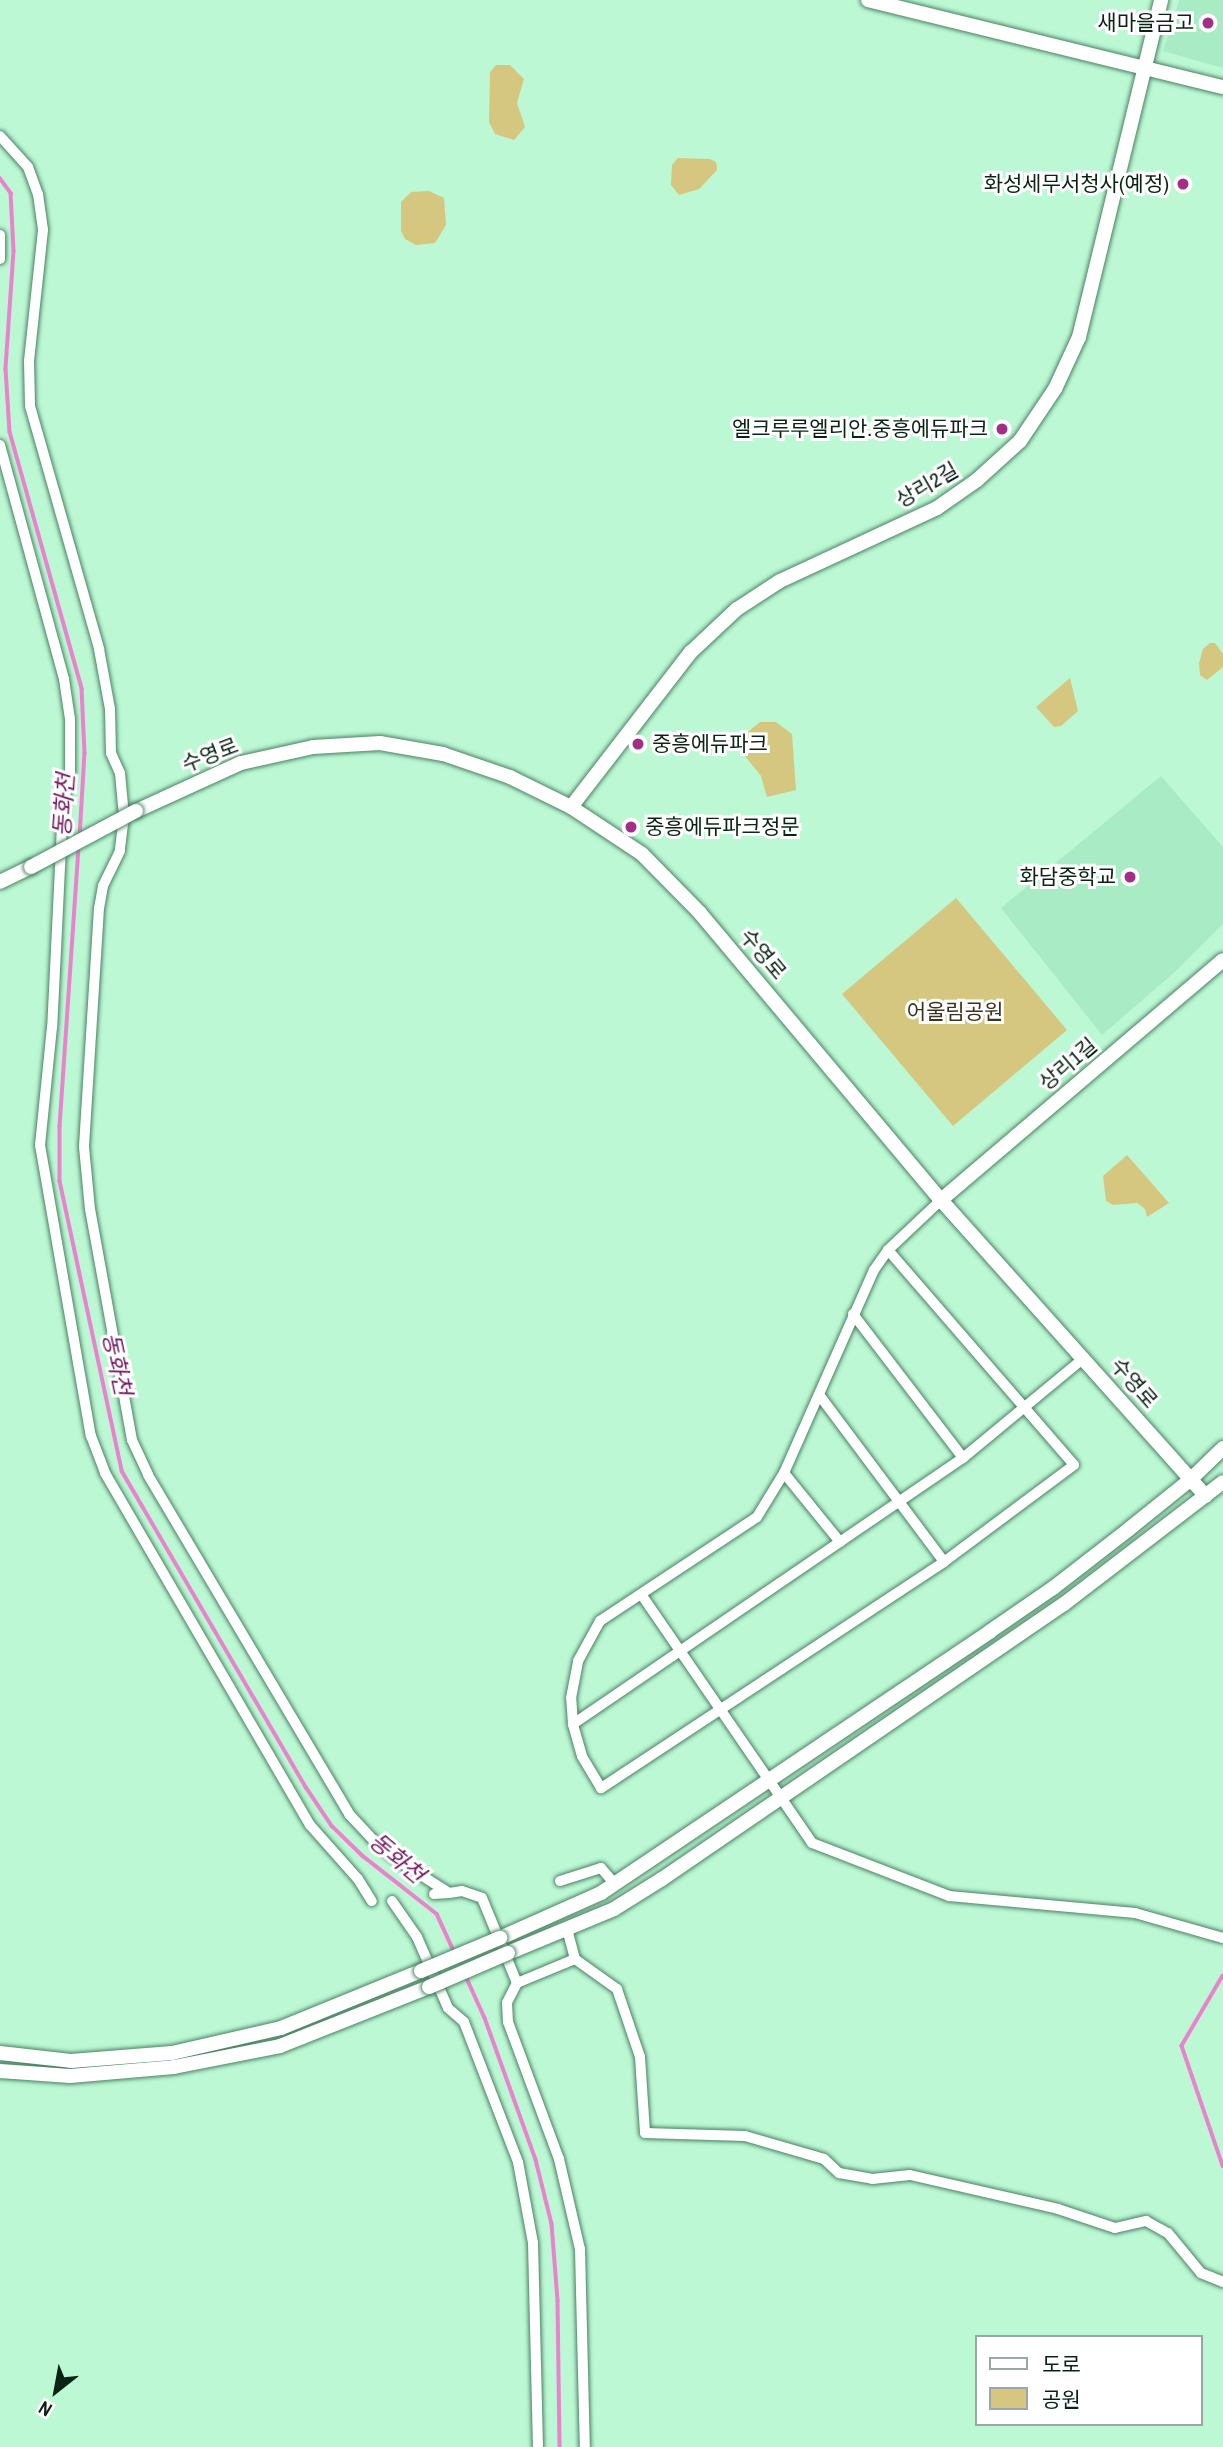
<!DOCTYPE html>
<meta charset="utf-8">
<style>
body{margin:0}
#map{position:relative;width:1223px;height:2447px;overflow:hidden;background:#bcf8d4;font-family:"Archivo Narrow","Noto Sans KR",sans-serif}
div>[style]{position:absolute}
.built>*{inset:0;background:#a9ebc4}
.green>*{inset:0;background:#d5c77f}
.stream>*{height:3.5px;margin:-1.75px;padding:0 1.75px;transform-origin:1.75px;border-radius:1.75px;background:#ea83cd}
.roads{filter:drop-shadow(0 0 2px #4a8263) drop-shadow(0 0 2px #4a8263)}
.street>*{height:10px;margin:-5px;padding:0 5px;transform-origin:5px;border-radius:5px;background:#fff}
.secondary>*{height:14px;margin:-7px;padding:0 7px;transform-origin:7px;border-radius:7px;background:#fff}
.bridges{filter:drop-shadow(0 0 2px #4a8263) drop-shadow(0 0 2px #4a8263)}
.secondary-bridge>*{height:14px;margin:-7px;padding:0 7px;transform-origin:7px;border-radius:7px;background:#fff}
.dots>*{width:19px;height:19px;translate:-50% -50%;box-sizing:border-box;border:4px solid #fff;border-radius:50%}
span{translate:-50% -50%;white-space:nowrap;text-align:center;line-height:1.15;-webkit-text-stroke:6px #fff;paint-order:stroke}
.poi-label{font-size:21px;color:#0b2216}
.right{translate:-100% -50%;text-align:right}
.left{translate:0 -50%;text-align:left}
.street-label{font-size:21px;color:#0b2216}
.park-label{font-size:21px;color:#39351e}
.water-label{font-size:23px;color:#72175f;font-style:italic}
.legend{position:absolute;left:975px;top:2335px;width:228px;height:91px;box-sizing:border-box;background:#fff;border:2px solid #9da7a2;margin:0;padding:9px 12px;list-style:none;font-size:21px;color:#0b2216}
.legend li{display:flex;align-items:center;gap:14px;height:35px}
.legend b{width:35px;border:2px solid #9da7a2}
.north{position:absolute;left:21px;top:2356px;width:70px;height:70px;-webkit-text-stroke:5px #fff;paint-order:stroke;rotate:211deg;font-size:19px;font-weight:700;line-height:28px;text-align:center;color:#0b2216}
.north::after{content:'';display:block;margin:auto;width:24px;height:32px;background:#0b2216;clip-path:polygon(50% 0,100% 100%,50% 72%,0 100%)}
</style>
<div id="map">
<div class="built">
<div style="clip-path:polygon(1179px 0,1223px 0,1223px 68px,1163px 51px)"></div>
<div style="clip-path:polygon(1161px 776px,1223px 847px,1223px 924px,1177px 970px,1102px 1035px,1001px 908px)"></div>
</div>
<div class="green">
<div style="clip-path:polygon(496px 65px,510px 65px,524px 79px,517px 103px,525px 127px,514px 140px,495px 134px,489px 122px,490px 72px)"></div>
<div style="clip-path:polygon(678px 158px,710px 159px,716px 162px,717px 170px,699px 189px,679px 195px,671px 185px,672px 165px)"></div>
<div style="clip-path:polygon(429px 191px,444px 198px,446px 225px,435px 243px,416px 245px,405px 239px,401px 231px,401px 202px,411px 192px)"></div>
<div style="clip-path:polygon(1210px 643px,1215px 643px,1223px 654px,1223px 667px,1207px 680px,1200px 675px,1199px 663px,1203px 649px)"></div>
<div style="clip-path:polygon(1070px 678px,1078px 711px,1061px 726px,1054px 727px,1036px 707px)"></div>
<div style="clip-path:polygon(760px 722px,776px 722px,792px 734px,796px 790px,767px 797px,761px 776px,744px 755px,741px 745px,743px 736px)"></div>
<div style="clip-path:polygon(956px 898px,1067px 1030px,953px 1126px,842px 994px)"></div>
<div style="clip-path:polygon(1127px 1155px,1169px 1203px,1147px 1217px,1145px 1209px,1137px 1203px,1113px 1205px,1106px 1201px,1103px 1176px)"></div>
</div>
<div class="stream">
<div style="left:0;top:178px;width:19px;rotate:54deg"></div>
<div style="left:11px;top:193px;width:58px;rotate:87deg"></div>
<div style="left:14px;top:251px;width:118px;rotate:93.9deg"></div>
<div style="left:6px;top:369px;width:63px;rotate:86.4deg"></div>
<div style="left:10px;top:432px;width:267px;rotate:74.3deg"></div>
<div style="left:82px;top:689px;width:64px;rotate:87.3deg"></div>
<div style="left:85px;top:753px;width:84px;rotate:93.4deg"></div>
<div style="left:79px;top:848px;width:279px;rotate:93.9deg"></div>
<div style="left:60px;top:1126px;width:55px;rotate:90deg"></div>
<div style="left:60px;top:1181px;width:297px;rotate:77.9deg"></div>
<div style="left:122px;top:1471px;width:366px;rotate:59.8deg"></div>
<div style="left:306px;top:1787px;width:47px;rotate:56.3deg"></div>
<div style="left:332px;top:1826px;width:43px;rotate:44.1deg"></div>
<div style="left:363px;top:1856px;width:94px;rotate:38.1deg"></div>
<div style="left:437px;top:1914px;width:41px;rotate:65.3deg"></div>
<div style="left:465px;top:1974px;width:48px;rotate:65.6deg"></div>
<div style="left:485px;top:2018px;width:151px;rotate:70.2deg"></div>
<div style="left:536px;top:2160px;width:66px;rotate:76deg"></div>
<div style="left:552px;top:2224px;width:77px;rotate:85.5deg"></div>
<div style="left:558px;top:2301px;width:146px;rotate:89.2deg"></div>
<div style="left:1223px;top:1976px;width:81px;rotate:120.4deg"></div>
<div style="left:1182px;top:2046px;width:127px;rotate:71.1deg"></div>
</div>
<div class="roads">
<div class="street">
<div style="left:0;top:136px;width:42px;rotate:47.9deg"></div>
<div style="left:28px;top:167px;width:29px;rotate:70deg"></div>
<div style="left:38px;top:194px;width:36px;rotate:82deg"></div>
<div style="left:43px;top:230px;width:132px;rotate:96.1deg"></div>
<div style="left:29px;top:361px;width:45px;rotate:88.7deg"></div>
<div style="left:30px;top:406px;width:253px;rotate:74.1deg"></div>
<div style="left:99px;top:649px;width:61px;rotate:79.6deg"></div>
<div style="left:110px;top:709px;width:44px;rotate:88.7deg"></div>
<div style="left:111px;top:753px;width:22px;rotate:66deg"></div>
<div style="left:120px;top:773px;width:43px;rotate:84.7deg"></div>
<div style="left:124px;top:816px;width:35px;rotate:97deg"></div>
<div style="left:120px;top:851px;width:39px;rotate:116deg"></div>
<div style="left:103px;top:886px;width:22px;rotate:100deg"></div>
<div style="left:99px;top:908px;width:239px;rotate:93.6deg"></div>
<div style="left:84px;top:1147px;width:62px;rotate:84.5deg"></div>
<div style="left:90px;top:1209px;width:235px;rotate:79.7deg"></div>
<div style="left:132px;top:1440px;width:38px;rotate:65deg"></div>
<div style="left:148px;top:1475px;width:394px;rotate:59.3deg"></div>
<div style="left:349px;top:1814px;width:35px;rotate:47deg"></div>
<div style="left:373px;top:1840px;width:33px;rotate:39deg"></div>
<div style="left:399px;top:1861px;width:59px;rotate:32.6deg"></div>
<div style="left:449px;top:1893px;width:15px;rotate:176deg"></div>
<div style="left:0;top:235px;width:24px;rotate:90deg"></div>
<div style="left:0;top:445px;width:243px;rotate:74.7deg"></div>
<div style="left:64px;top:679px;width:40px;rotate:81.5deg"></div>
<div style="left:70px;top:719px;width:52px;rotate:90deg"></div>
<div style="left:70px;top:771px;width:36px;rotate:101deg"></div>
<div style="left:63px;top:806px;width:221px;rotate:92.8deg"></div>
<div style="left:52px;top:1027px;width:119px;rotate:95.8deg"></div>
<div style="left:40px;top:1145px;width:295px;rotate:80.1deg"></div>
<div style="left:91px;top:1436px;width:40px;rotate:69deg"></div>
<div style="left:105px;top:1473px;width:407px;rotate:59.8deg"></div>
<div style="left:310px;top:1825px;width:72px;rotate:48.4deg"></div>
<div style="left:358px;top:1879px;width:26px;rotate:58deg"></div>
<div style="left:888px;top:1250px;width:284px;rotate:49.1deg"></div>
<div style="left:1074px;top:1465px;width:162px;rotate:143.3deg"></div>
<div style="left:944px;top:1562px;width:411px;rotate:146.6deg"></div>
<div style="left:601px;top:1788px;width:37px;rotate:-121deg"></div>
<div style="left:582px;top:1756px;width:33px;rotate:-106deg"></div>
<div style="left:573px;top:1724px;width:26px;rotate:-94deg"></div>
<div style="left:571px;top:1698px;width:38px;rotate:-79deg"></div>
<div style="left:578px;top:1661px;width:46px;rotate:-61.2deg"></div>
<div style="left:600px;top:1621px;width:188px;rotate:-33.5deg"></div>
<div style="left:757px;top:1517px;width:52px;rotate:-58.5deg"></div>
<div style="left:784px;top:1473px;width:222px;rotate:-66.1deg"></div>
<div style="left:874px;top:1270px;width:24px;rotate:-55deg"></div>
<div style="left:888px;top:1250px;width:73px;rotate:-43.3deg"></div>
<div style="left:853px;top:1314px;width:181px;rotate:52.6deg"></div>
<div style="left:820px;top:1396px;width:207px;rotate:53.2deg"></div>
<div style="left:784px;top:1473px;width:89px;rotate:50.9deg"></div>
<div style="left:641px;top:1594px;width:302px;rotate:55.5deg"></div>
<div style="left:812px;top:1843px;width:147px;rotate:21.1deg"></div>
<div style="left:949px;top:1896px;width:187px;rotate:5.2deg"></div>
<div style="left:1135px;top:1913px;width:91px;rotate:15.9deg"></div>
<div style="left:573px;top:1724px;width:472px;rotate:-34.3deg"></div>
<div style="left:963px;top:1458px;width:157px;rotate:-39.6deg"></div>
<div style="left:560px;top:1881px;width:43px;rotate:-17.6deg"></div>
<div style="left:601px;top:1868px;width:21px;rotate:49deg"></div>
<div style="left:449px;top:1893px;width:13px;rotate:-9deg"></div>
<div style="left:462px;top:1891px;width:21px;rotate:19deg"></div>
<div style="left:482px;top:1898px;width:92px;rotate:67.6deg"></div>
<div style="left:517px;top:1983px;width:22px;rotate:117deg"></div>
<div style="left:507px;top:2003px;width:19px;rotate:87deg"></div>
<div style="left:508px;top:2022px;width:146px;rotate:69.6deg"></div>
<div style="left:559px;top:2159px;width:92px;rotate:76.9deg"></div>
<div style="left:580px;top:2249px;width:198px;rotate:88.6deg"></div>
<div style="left:392px;top:1901px;width:44px;rotate:55.2deg"></div>
<div style="left:417px;top:1937px;width:77px;rotate:66.4deg"></div>
<div style="left:448px;top:2008px;width:21px;rotate:41deg"></div>
<div style="left:464px;top:2022px;width:150px;rotate:68.9deg"></div>
<div style="left:518px;top:2162px;width:82px;rotate:79.5deg"></div>
<div style="left:533px;top:2243px;width:204px;rotate:88.6deg"></div>
<div style="left:567px;top:1929px;width:31px;rotate:75deg"></div>
<div style="left:575px;top:1959px;width:52px;rotate:35.5deg"></div>
<div style="left:617px;top:1989px;width:72px;rotate:71.3deg"></div>
<div style="left:640px;top:2057px;width:76px;rotate:86.2deg"></div>
<div style="left:645px;top:2133px;width:100px;rotate:1.7deg"></div>
<div style="left:745px;top:2136px;width:82px;rotate:16.2deg"></div>
<div style="left:824px;top:2159px;width:21px;rotate:43deg"></div>
<div style="left:839px;top:2173px;width:34px;rotate:10deg"></div>
<div style="left:872px;top:2179px;width:38px;rotate:-6deg"></div>
<div style="left:910px;top:2175px;width:152px;rotate:12.9deg"></div>
<div style="left:1058px;top:2209px;width:60px;rotate:18.4deg"></div>
<div style="left:1115px;top:2228px;width:32px;rotate:-13deg"></div>
<div style="left:1146px;top:2221px;width:25px;rotate:29deg"></div>
<div style="left:1168px;top:2233px;width:52px;rotate:50.5deg"></div>
<div style="left:1201px;top:2273px;width:24px;rotate:22deg"></div>
<div style="left:517px;top:1983px;width:63px;rotate:-22.5deg"></div>
</div>
<div class="secondary">
<div style="left:868px;top:0;width:366px;rotate:13.8deg"></div>
<div style="left:571px;top:807px;width:196px;rotate:-52.3deg"></div>
<div style="left:691px;top:652px;width:63px;rotate:-43.1deg"></div>
<div style="left:737px;top:609px;width:51px;rotate:-33.1deg"></div>
<div style="left:780px;top:581px;width:173px;rotate:-24.9deg"></div>
<div style="left:937px;top:508px;width:49px;rotate:-35deg"></div>
<div style="left:977px;top:480px;width:58px;rotate:-42.2deg"></div>
<div style="left:1020px;top:441px;width:63px;rotate:-56.1deg"></div>
<div style="left:1055px;top:389px;width:57px;rotate:-65.2deg"></div>
<div style="left:1079px;top:337px;width:347px;rotate:-76.3deg"></div>
<div style="left:136px;top:811px;width:115px;rotate:-24.6deg"></div>
<div style="left:241px;top:763px;width:74px;rotate:-12.5deg"></div>
<div style="left:313px;top:747px;width:67px;rotate:-3.4deg"></div>
<div style="left:380px;top:743px;width:64px;rotate:9.9deg"></div>
<div style="left:443px;top:754px;width:71px;rotate:18.9deg"></div>
<div style="left:510px;top:777px;width:68px;rotate:26.2deg"></div>
<div style="left:571px;top:807px;width:85px;rotate:33.5deg"></div>
<div style="left:642px;top:854px;width:83px;rotate:45.5deg"></div>
<div style="left:700px;top:913px;width:375px;rotate:50deg"></div>
<div style="left:941px;top:1200px;width:397px;rotate:48.2deg"></div>
<div style="left:0;top:882px;width:34px;rotate:-26deg"></div>
<div style="left:941px;top:1200px;width:370px;rotate:-40.4deg"></div>
<div style="left:500px;top:1938px;width:111px;rotate:-24deg"></div>
<div style="left:601px;top:1893px;width:468px;rotate:-33.9deg"></div>
<div style="left:989px;top:1632px;width:78px;rotate:-34.5deg"></div>
<div style="left:1053px;top:1588px;width:96px;rotate:-37.8deg"></div>
<div style="left:1129px;top:1529px;width:78px;rotate:-38.8deg"></div>
<div style="left:1190px;top:1480px;width:46px;rotate:-44.1deg"></div>
<div style="left:508px;top:1953px;width:115px;rotate:-22.5deg"></div>
<div style="left:614px;top:1909px;width:57px;rotate:-32deg"></div>
<div style="left:662px;top:1879px;width:487px;rotate:-34.4deg"></div>
<div style="left:1064px;top:1604px;width:200px;rotate:-37.5deg"></div>
<div style="left:0;top:2053px;width:71px;rotate:6.4deg"></div>
<div style="left:71px;top:2061px;width:101px;rotate:-4.5deg"></div>
<div style="left:172px;top:2053px;width:112px;rotate:-12.9deg"></div>
<div style="left:281px;top:2028px;width:151px;rotate:-22.2deg"></div>
<div style="left:0;top:2071px;width:70px;rotate:4.1deg"></div>
<div style="left:70px;top:2076px;width:104px;rotate:-4.9deg"></div>
<div style="left:174px;top:2067px;width:108px;rotate:-11.2deg"></div>
<div style="left:280px;top:2046px;width:160px;rotate:-21.6deg"></div>
</div>
</div>
<div class="bridges">
<div class="secondary-bridge">
<div style="left:31px;top:867px;width:119px;rotate:-28.1deg"></div>
<div style="left:421px;top:1971px;width:86px;rotate:-22.7deg"></div>
<div style="left:429px;top:1987px;width:86px;rotate:-23.3deg"></div>
</div>
</div>
<div class="dots">
<div style="left:1208px;top:23px;background:#a22e88"></div>
<div style="left:1183px;top:184px;background:#a22e88"></div>
<div style="left:1002px;top:429px;background:#a22e88"></div>
<div style="left:638px;top:744px;background:#a22e88"></div>
<div style="left:631px;top:827px;background:#a22e88"></div>
<div style="left:1130px;top:877px;background:#a22e88"></div>
</div>
<div class="poi-label">
<span class="right" style="left:1194px;top:23px">새마을금고</span>
<span class="right" style="left:1169px;top:184px">화성세무서청사(예정)</span>
<span class="right" style="left:988px;top:429px">엘크루루엘리안.중흥에듀파크</span>
<span class="left" style="left:652px;top:744px">중흥에듀파크</span>
<span class="left" style="left:645px;top:827px">중흥에듀파크정문</span>
<span class="right" style="left:1116px;top:877px">화담중학교</span>
</div>
<div class="street-label">
<span style="left:927px;top:485px;rotate:-30deg">상리2길</span>
<span style="left:210px;top:755px;rotate:-21deg">수영로</span>
<span style="left:763px;top:954px;rotate:50deg">수영로</span>
<span style="left:1068px;top:1064px;rotate:-40deg">상리1길</span>
<span style="left:1134px;top:1383px;rotate:49deg">수영로</span>
</div>
<div class="park-label">
<span style="left:955px;top:1012px">어울림공원</span>
</div>
<div class="water-label">
<span style="left:64px;top:805px;rotate:-86deg">동화천</span>
<span style="left:117px;top:1364px;rotate:78deg">동화천</span>
<span style="left:397px;top:1858px;rotate:40deg">동화천</span>
</div>
<ul class="legend">
<li><b style="height:9px;background:#fff"></b>도로</li>
<li><b style="height:19px;background:#d5c77f"></b>공원</li>
</ul>
<div class="north">N</div>
</div>
